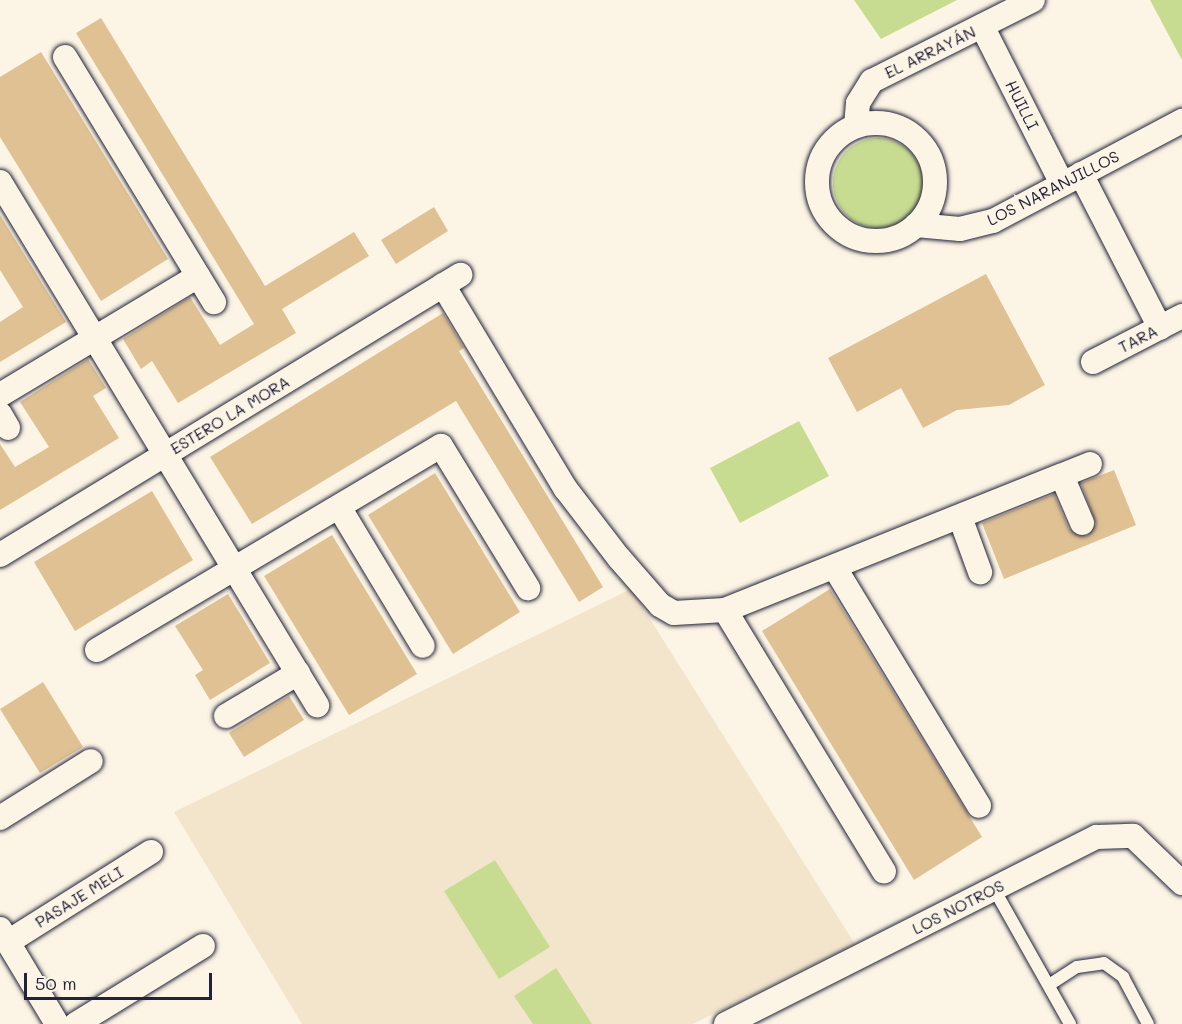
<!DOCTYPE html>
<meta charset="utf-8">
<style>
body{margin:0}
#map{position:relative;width:1182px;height:1024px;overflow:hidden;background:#fcf5e5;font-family:Mali,sans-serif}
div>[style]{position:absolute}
.built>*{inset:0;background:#f3e5cc}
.green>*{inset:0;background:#c8dc91}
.round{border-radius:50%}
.building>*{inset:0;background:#dfc193}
.roads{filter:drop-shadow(0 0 2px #22223b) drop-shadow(0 0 2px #22223b)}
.service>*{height:12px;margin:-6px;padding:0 6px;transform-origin:6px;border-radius:6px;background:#fcf5e5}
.minor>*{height:24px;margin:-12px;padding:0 12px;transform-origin:12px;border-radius:12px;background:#fcf5e5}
.minor>.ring{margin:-12px;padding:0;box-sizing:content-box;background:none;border:24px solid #fcf5e5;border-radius:50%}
span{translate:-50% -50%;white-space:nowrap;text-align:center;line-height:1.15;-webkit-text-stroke:6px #fcf5e5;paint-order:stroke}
.street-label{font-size:16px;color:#22223b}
.scale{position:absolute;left:24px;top:973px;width:188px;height:27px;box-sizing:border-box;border:3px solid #22223b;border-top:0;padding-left:8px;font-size:18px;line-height:21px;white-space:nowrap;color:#22223b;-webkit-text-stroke:4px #fcf5e5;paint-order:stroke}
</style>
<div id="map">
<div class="built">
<div style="clip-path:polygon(631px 589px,855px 944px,693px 1024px,302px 1024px,174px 812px)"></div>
</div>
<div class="green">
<div style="clip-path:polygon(854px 0,957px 0,881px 39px)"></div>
<div style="clip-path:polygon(1150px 0,1182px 0,1182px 60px)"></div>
<div class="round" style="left:833px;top:138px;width:90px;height:90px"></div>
<div style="clip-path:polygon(799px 421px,829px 476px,740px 523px,710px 468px)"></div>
<div style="clip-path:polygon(495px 860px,550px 947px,499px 979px,444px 891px)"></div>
<div style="clip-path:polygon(556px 968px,592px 1024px,533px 1024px,514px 996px)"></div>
</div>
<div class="building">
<div style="clip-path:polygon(101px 18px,265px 286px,354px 232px,369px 256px,282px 309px,296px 333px,178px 403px,152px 361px,141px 369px,123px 339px,190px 297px,220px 345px,254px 324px,76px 33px)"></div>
<div style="clip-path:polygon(41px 52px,168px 259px,101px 301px,0 137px,0 77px)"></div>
<div style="clip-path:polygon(434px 207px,448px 231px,396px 264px,381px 240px)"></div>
<div style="clip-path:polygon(0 215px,66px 322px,0 362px,0 322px,23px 307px,0 270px)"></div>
<div style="clip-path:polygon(986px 274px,1045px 385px,1009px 405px,957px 410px,923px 428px,901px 388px,857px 412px,828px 358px)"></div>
<div style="clip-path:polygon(443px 313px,464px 348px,459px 351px,603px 587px,579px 602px,456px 401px,252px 524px,210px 457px)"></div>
<div style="clip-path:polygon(88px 359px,106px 388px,93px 396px,119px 438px,0 510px,0 444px,15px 467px,49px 447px,20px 402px)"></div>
<div style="clip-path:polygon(1114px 470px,1136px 525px,1004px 579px,982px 523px,1054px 494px,1069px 529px,1087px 536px,1096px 524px,1081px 483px)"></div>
<div style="clip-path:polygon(435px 473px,520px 612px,453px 654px,368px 515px)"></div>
<div style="clip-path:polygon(152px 491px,193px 560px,75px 631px,34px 562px)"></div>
<div style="clip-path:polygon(332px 535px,417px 674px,349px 715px,264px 576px)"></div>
<div style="clip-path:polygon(830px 589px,982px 837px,914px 880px,762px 631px)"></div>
<div style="clip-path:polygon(228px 594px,270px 663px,210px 700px,195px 675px,203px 670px,175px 626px)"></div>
<div style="clip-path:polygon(43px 682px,83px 747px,40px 773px,0 709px)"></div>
<div style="clip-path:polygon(289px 696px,304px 720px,244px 757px,229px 733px)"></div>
</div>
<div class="roads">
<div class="service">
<div style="left:994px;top:889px;width:155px;rotate:60.6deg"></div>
<div style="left:1049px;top:985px;width:33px;rotate:-33deg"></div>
<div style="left:1077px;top:967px;width:27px;rotate:-8deg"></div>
<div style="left:1104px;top:963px;width:24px;rotate:36deg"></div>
<div style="left:1123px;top:977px;width:53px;rotate:62deg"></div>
</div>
<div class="minor">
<div style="left:982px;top:26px;width:177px;rotate:63.1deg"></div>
<div style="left:65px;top:57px;width:287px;rotate:58.7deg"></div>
<div class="ring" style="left:817px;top:123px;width:94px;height:94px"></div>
<div style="left:856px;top:126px;width:23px;rotate:-85deg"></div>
<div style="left:858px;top:103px;width:26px;rotate:-58deg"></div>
<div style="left:872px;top:81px;width:180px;rotate:-26.7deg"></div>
<div style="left:1081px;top:174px;width:173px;rotate:62.8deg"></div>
<div style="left:0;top:182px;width:612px;rotate:58.78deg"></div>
<div style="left:916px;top:225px;width:44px;rotate:5.2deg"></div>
<div style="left:960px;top:229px;width:34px;rotate:-14deg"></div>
<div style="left:993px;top:221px;width:214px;rotate:-27.9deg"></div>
<div style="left:443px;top:285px;width:237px;rotate:59deg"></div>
<div style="left:565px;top:488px;width:88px;rotate:52.4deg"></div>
<div style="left:619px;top:558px;width:62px;rotate:48.9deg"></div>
<div style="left:660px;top:605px;width:16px;rotate:30deg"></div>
<div style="left:674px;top:613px;width:51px;rotate:-3.4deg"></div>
<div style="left:725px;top:610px;width:393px;rotate:-21.8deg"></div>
<div style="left:1093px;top:362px;width:100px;rotate:-27.3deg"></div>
<div style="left:0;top:395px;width:231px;rotate:-31deg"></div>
<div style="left:0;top:414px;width:16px;rotate:60deg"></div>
<div style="left:1062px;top:476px;width:51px;rotate:66.9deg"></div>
<div style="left:339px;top:507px;width:162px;rotate:58.9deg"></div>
<div style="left:960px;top:517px;width:59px;rotate:70deg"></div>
<div style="left:0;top:555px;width:539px;rotate:-31.33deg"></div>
<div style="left:835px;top:568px;width:278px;rotate:58.8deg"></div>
<div style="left:725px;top:610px;width:306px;rotate:58.7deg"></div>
<div style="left:97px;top:650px;width:400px;rotate:-30.7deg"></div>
<div style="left:441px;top:446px;width:167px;rotate:58.5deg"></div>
<div style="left:226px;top:716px;width:84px;rotate:-30.8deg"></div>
<div style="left:0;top:818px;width:107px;rotate:-32.1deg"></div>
<div style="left:0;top:929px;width:111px;rotate:59deg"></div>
<div style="left:8px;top:942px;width:169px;rotate:-32.2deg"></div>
<div style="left:76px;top:1024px;width:149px;rotate:-31.6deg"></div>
<div style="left:726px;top:1024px;width:415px;rotate:-26.8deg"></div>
<div style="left:1097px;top:837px;width:36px;rotate:-2deg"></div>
<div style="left:1133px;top:836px;width:68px;rotate:43.8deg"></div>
</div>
</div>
<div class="street-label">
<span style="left:930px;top:52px;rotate:-26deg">EL ARRAYÁN</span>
<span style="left:1022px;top:105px;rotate:63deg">HUILLI</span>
<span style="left:1053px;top:188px;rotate:-27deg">LOS NARANJILLOS</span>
<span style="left:1138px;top:339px;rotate:-27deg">TARA</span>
<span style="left:230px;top:415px;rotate:-31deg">ESTERO LA MORA</span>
<span style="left:79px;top:897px;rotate:-32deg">PASAJE MELI</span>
<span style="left:958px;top:907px;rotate:-27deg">LOS NOTROS</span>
</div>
<div class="scale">50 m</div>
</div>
